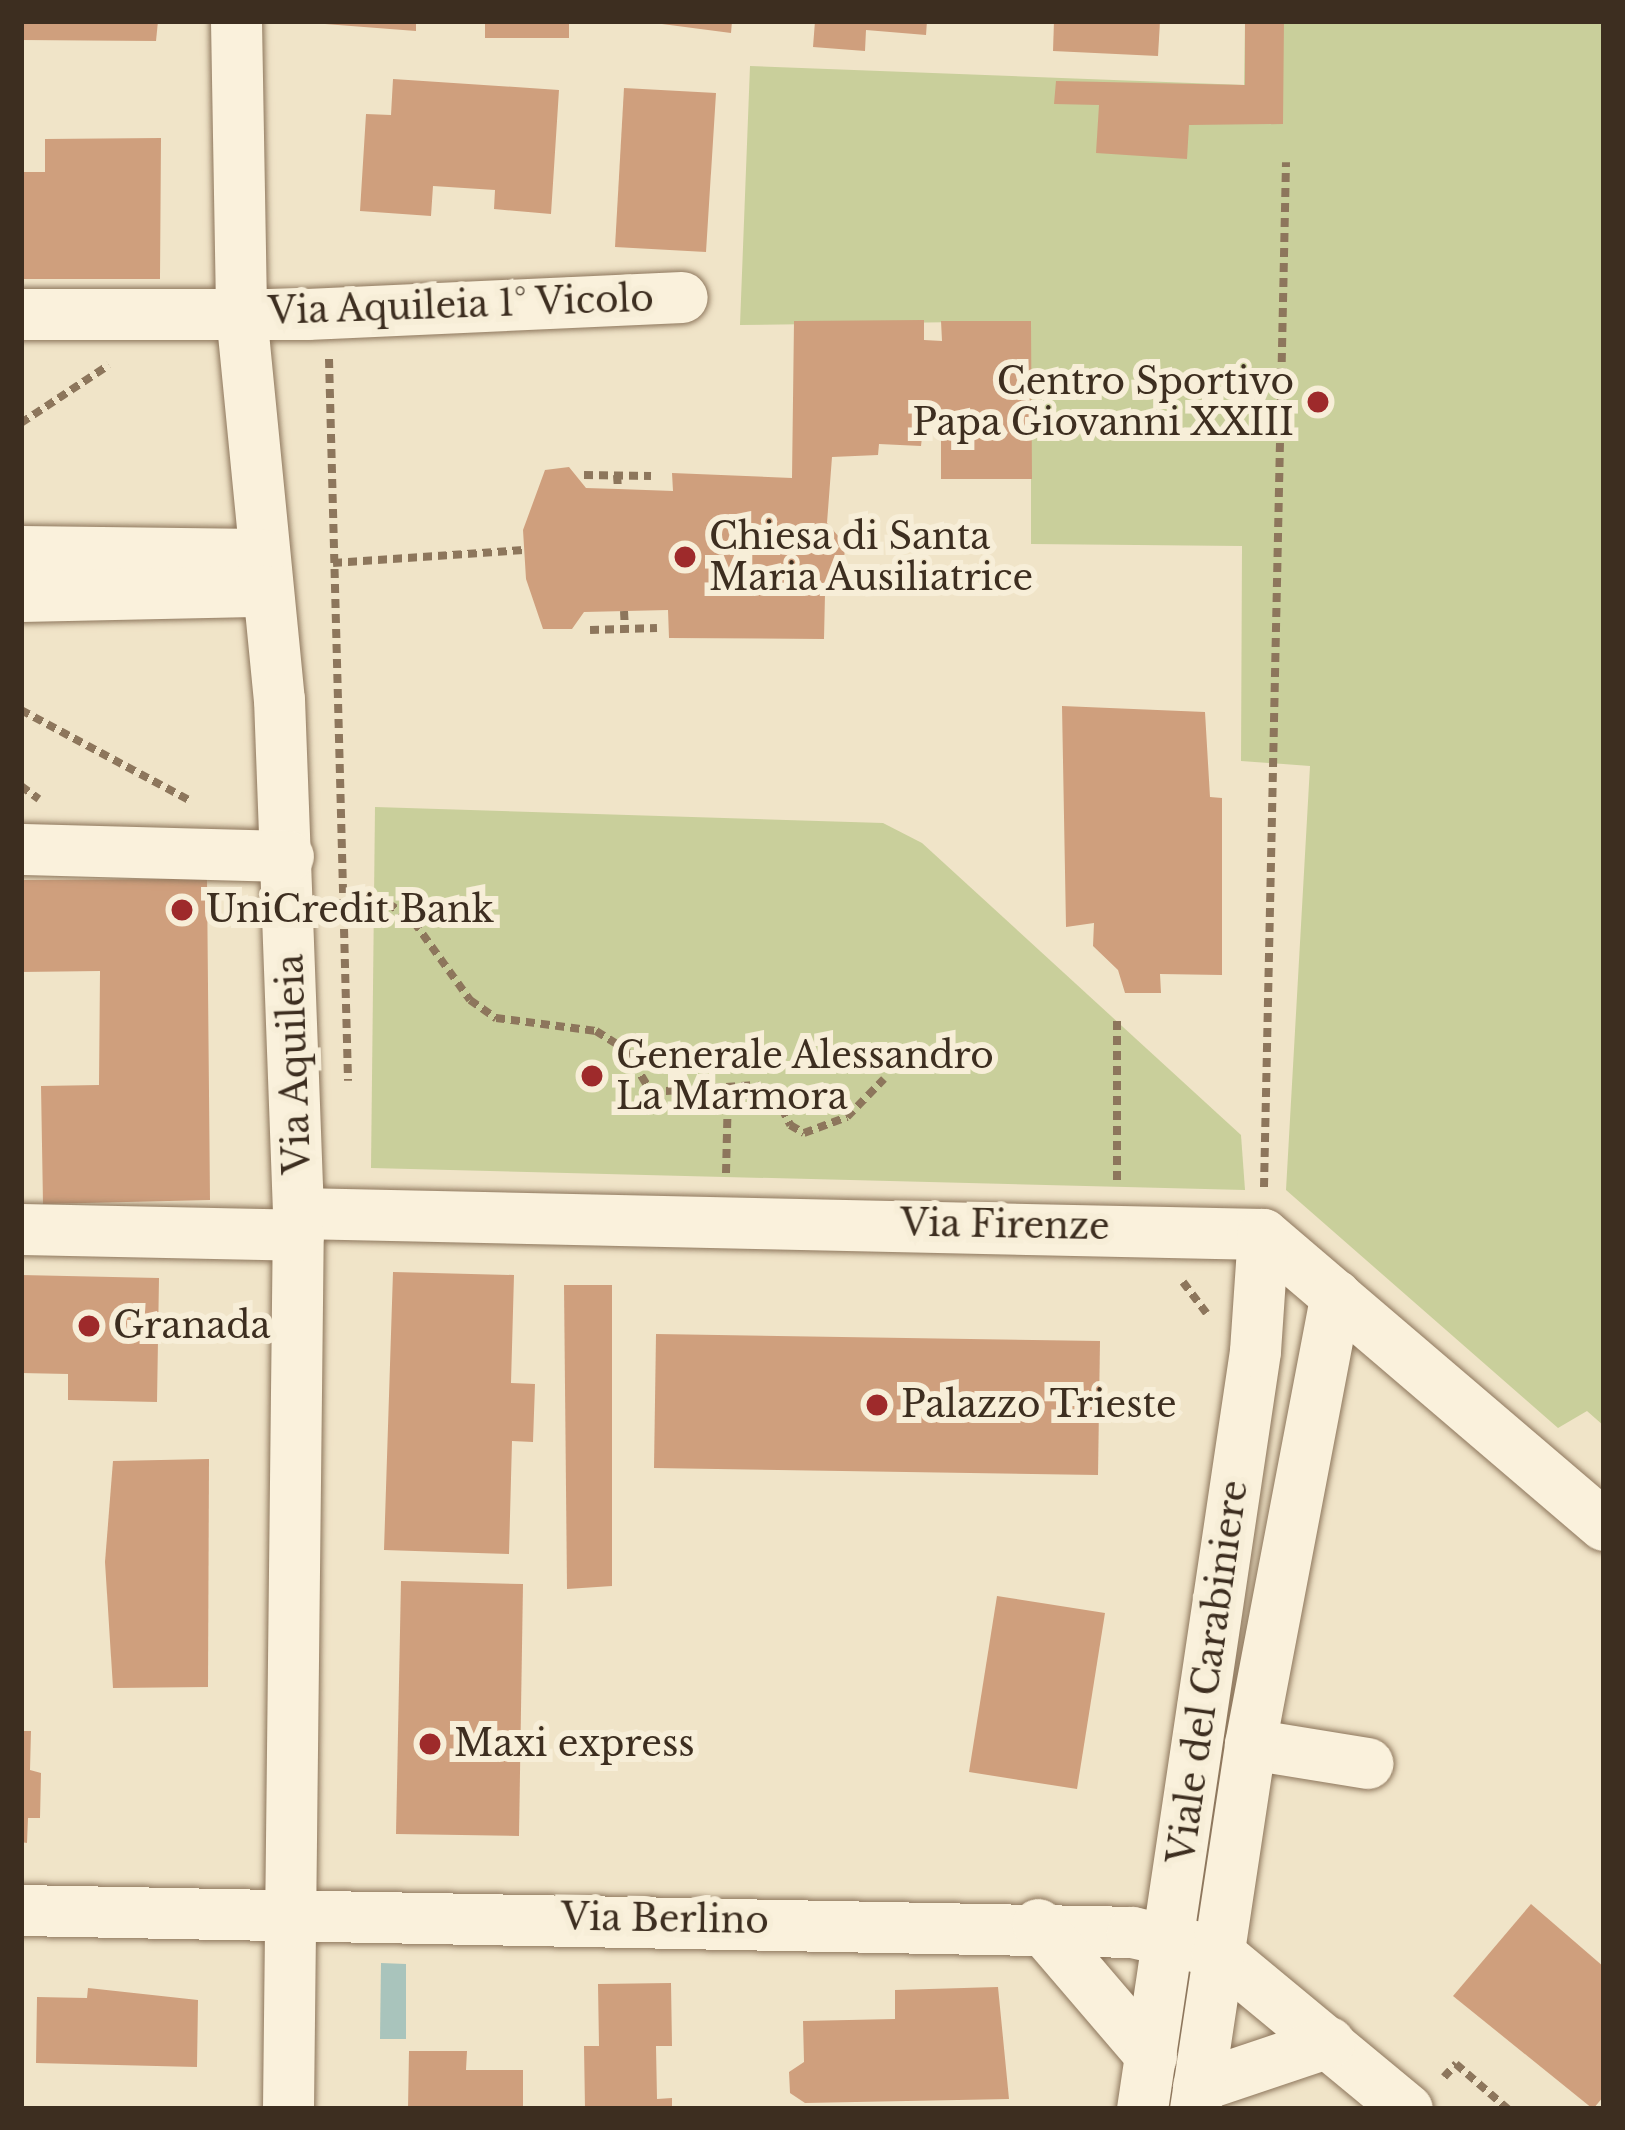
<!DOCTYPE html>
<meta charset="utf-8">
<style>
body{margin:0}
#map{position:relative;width:1625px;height:2130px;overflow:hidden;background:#f0e4c8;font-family:"Libre Baskerville",serif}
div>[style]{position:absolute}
.green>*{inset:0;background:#c9cf9b}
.water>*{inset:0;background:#a9c4bc}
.building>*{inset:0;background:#cf9f7d}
.path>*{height:8px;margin-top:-4px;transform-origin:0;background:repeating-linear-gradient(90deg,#8d765c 0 9px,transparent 0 15px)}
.roads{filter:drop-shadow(0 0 3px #8d765c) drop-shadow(0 0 3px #8d765c)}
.minor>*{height:51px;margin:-25.5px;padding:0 25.5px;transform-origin:25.5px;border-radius:25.5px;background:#faf1dc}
.dots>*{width:33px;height:33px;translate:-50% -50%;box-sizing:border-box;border:6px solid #f7eed8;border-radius:50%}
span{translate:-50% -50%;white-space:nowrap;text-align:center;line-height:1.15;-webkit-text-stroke:12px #f7eed8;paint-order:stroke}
.street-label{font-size:36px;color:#3d2e20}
.poi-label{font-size:36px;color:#3d2e20}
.right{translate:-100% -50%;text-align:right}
.left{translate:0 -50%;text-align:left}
.frame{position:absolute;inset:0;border:24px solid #3d2e20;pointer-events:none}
</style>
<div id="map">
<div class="green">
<div style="clip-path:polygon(1245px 21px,1604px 21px,1604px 1426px,1587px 1411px,1558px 1428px,1286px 1190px,1310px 766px,1241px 761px,1242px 546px,1031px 544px,1031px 321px,740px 325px,750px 66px,1244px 85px)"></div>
<div style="clip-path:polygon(375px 807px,883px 823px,922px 843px,1241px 1135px,1245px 1190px,371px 1168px)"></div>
</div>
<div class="water">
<div style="clip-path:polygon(381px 1963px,406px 1964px,406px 2039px,380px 2039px)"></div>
</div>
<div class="building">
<div style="clip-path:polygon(21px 21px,158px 21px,156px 41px,21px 40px)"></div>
<div style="clip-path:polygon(326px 21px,416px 21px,416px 31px,325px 24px)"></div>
<div style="clip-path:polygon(485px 21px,569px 21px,569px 38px,485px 38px)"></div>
<div style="clip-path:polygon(639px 21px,732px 21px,731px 33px)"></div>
<div style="clip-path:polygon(815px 21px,927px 21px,926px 35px,866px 30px,865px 51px,813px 47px)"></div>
<div style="clip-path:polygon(1054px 21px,1160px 21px,1158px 56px,1053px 51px)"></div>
<div style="clip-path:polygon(1245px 21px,1284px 21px,1283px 124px,1189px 125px,1187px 159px,1096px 153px,1099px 105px,1054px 104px,1056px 81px,1245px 85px)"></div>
<div style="clip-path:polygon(393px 79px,559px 90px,551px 214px,494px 209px,495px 190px,433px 186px,431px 216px,360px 211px,366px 114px,391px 115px)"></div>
<div style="clip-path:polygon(624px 88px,716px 93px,706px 252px,615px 247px)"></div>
<div style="clip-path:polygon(161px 138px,160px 279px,21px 279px,21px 172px,45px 172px,45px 139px)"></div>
<div style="clip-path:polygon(924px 320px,924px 340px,942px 341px,941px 321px,1031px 321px,1032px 479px,941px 479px,941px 420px,924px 420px,921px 446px,879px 444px,878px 455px,832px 457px,827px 523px,845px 544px,844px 563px,825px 594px,824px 639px,669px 638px,668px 610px,584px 612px,572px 629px,543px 629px,526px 579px,523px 530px,545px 470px,569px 467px,586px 488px,618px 489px,673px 491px,672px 473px,792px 478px,794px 321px)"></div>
<div style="clip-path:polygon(1062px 706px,1205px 712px,1210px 797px,1222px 798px,1222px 975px,1160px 974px,1161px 993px,1125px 993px,1118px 970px,1093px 946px,1094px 923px,1066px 927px)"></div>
<div style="clip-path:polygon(207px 879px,210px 1200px,43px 1204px,41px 1086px,99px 1085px,100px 971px,21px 972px,21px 880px)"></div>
<div style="clip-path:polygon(393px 1272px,514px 1275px,511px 1383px,535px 1384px,533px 1442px,512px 1441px,509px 1554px,384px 1550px)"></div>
<div style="clip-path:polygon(21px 1275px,159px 1278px,157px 1402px,68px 1400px,68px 1374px,21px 1373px)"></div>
<div style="clip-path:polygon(564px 1285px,612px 1285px,612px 1586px,567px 1589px)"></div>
<div style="clip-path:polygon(656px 1334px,1100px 1341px,1098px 1475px,654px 1468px)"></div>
<div style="clip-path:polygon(209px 1459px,208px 1687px,113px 1688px,105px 1562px,113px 1461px)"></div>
<div style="clip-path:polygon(401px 1581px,523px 1584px,519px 1836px,396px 1834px)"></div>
<div style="clip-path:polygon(997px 1596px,1105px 1613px,1077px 1789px,969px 1772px)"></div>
<div style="clip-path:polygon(21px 1731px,31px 1731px,30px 1770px,41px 1773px,40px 1818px,28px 1818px,27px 1843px,21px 1842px)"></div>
<div style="clip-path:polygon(1531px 1904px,1604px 1967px,1604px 2096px,1593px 2109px,1453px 1996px)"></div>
<div style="clip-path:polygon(671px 1983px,672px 2046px,656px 2046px,657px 2099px,672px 2098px,672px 2109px,585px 2109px,584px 2046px,599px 2046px,598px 1984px)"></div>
<div style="clip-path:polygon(998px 1987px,1009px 2099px,805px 2103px,790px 2093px,789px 2072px,804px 2062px,803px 2021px,895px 2019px,895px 1990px)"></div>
<div style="clip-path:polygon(88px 1988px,198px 2000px,197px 2067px,36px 2063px,37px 1997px,87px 1998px)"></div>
<div style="clip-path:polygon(409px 2051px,467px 2051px,466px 2070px,523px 2070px,523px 2109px,408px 2109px)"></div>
</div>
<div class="path">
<div style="left:329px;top:359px;width:722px;rotate:88.49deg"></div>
<div style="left:21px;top:423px;width:105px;rotate:-33.4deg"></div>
<div style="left:584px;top:475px;width:67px;rotate:0.9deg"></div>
<div style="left:617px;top:475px;width:14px;rotate:86deg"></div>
<div style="left:333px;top:563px;width:191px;rotate:-3.9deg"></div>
<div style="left:624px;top:611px;width:17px;rotate:87deg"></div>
<div style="left:590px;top:630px;width:67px;rotate:-1.7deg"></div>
<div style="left:21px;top:710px;width:191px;rotate:28.2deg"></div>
<div style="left:21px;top:786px;width:22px;rotate:36deg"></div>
<div style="left:347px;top:896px;width:42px;rotate:9.7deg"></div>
<div style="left:388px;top:903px;width:32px;rotate:36deg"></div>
<div style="left:414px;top:922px;width:96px;rotate:54.3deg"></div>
<div style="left:470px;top:1000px;width:32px;rotate:35deg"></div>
<div style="left:496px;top:1018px;width:101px;rotate:7.4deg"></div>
<div style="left:596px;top:1031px;width:36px;rotate:32deg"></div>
<div style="left:626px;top:1050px;width:49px;rotate:59.2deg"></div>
<div style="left:651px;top:1092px;width:105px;rotate:-3.8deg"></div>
<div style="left:756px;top:1085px;width:21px;rotate:28deg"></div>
<div style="left:775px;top:1095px;width:34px;rotate:63deg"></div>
<div style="left:790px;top:1125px;width:16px;rotate:30deg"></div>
<div style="left:804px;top:1133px;width:46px;rotate:-20.4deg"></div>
<div style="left:847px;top:1117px;width:53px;rotate:-45.8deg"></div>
<div style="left:1117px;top:1021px;width:165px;rotate:90deg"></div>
<div style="left:726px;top:1173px;width:83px;rotate:-88.6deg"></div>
<div style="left:1264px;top:1187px;width:1025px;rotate:-88.77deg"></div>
<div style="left:1183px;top:1282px;width:39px;rotate:53deg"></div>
<div style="left:1444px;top:2077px;width:18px;rotate:-47deg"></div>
<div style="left:1456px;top:2064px;width:69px;rotate:40.9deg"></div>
</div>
<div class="roads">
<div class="minor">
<div style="left:236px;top:21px;width:292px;rotate:89deg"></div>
<div style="left:241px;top:313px;width:388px;rotate:84.4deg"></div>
<div style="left:279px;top:699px;width:514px;rotate:87.88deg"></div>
<div style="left:298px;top:1213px;width:896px;rotate:90.64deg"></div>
<div style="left:21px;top:314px;width:286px"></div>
<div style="left:307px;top:314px;width:375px;rotate:-2.6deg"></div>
<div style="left:21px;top:551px;width:240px;rotate:0.7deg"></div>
<div style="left:21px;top:596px;width:245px;rotate:-1.2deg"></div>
<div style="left:21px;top:849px;width:267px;rotate:1.5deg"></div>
<div style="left:298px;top:1213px;width:965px;rotate:1.25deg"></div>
<div style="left:1263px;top:1234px;width:448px;rotate:40.5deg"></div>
<div style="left:21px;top:1229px;width:277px;rotate:1.2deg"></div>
<div style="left:1250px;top:1744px;width:119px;rotate:9.2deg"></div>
<div style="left:21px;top:1910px;width:1111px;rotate:1.13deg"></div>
<div style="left:1132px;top:1932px;width:86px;rotate:12.7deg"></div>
<div style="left:1216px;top:1951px;width:248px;rotate:39.6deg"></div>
<div style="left:1038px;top:1924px;width:174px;rotate:49.4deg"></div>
<div style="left:1198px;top:2086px;width:138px;rotate:-18.6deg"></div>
<div style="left:1142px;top:2109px;width:766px;rotate:-81.52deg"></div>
<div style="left:1255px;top:1351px;width:117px;rotate:-86.1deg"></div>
<div style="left:1195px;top:2109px;width:369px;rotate:-81.4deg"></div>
<div style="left:1250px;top:1744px;width:457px;rotate:-79.2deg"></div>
</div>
</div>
<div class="dots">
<div style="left:1318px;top:402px;background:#9e2a2b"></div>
<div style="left:685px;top:557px;background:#9e2a2b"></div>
<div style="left:182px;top:910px;background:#9e2a2b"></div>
<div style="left:592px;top:1076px;background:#9e2a2b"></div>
<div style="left:89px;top:1326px;background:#9e2a2b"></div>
<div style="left:877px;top:1405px;background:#9e2a2b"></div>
<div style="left:430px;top:1744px;background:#9e2a2b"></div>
</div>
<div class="street-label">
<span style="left:461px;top:305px;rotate:-2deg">Via Aquileia 1° Vicolo</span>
<span style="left:294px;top:1064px;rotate:-92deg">Via Aquileia</span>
<span style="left:1005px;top:1225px;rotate:1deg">Via Firenze</span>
<span style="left:1208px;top:1672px;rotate:-82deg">Viale del Carabiniere</span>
<span style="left:665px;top:1919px;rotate:1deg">Via Berlino</span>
</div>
<div class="poi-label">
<span class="right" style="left:1294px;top:402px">Centro Sportivo<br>Papa Giovanni XXIII</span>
<span class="left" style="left:709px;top:557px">Chiesa di Santa<br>Maria Ausiliatrice</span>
<span class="left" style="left:206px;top:910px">UniCredit Bank</span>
<span class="left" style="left:616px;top:1076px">Generale Alessandro<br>La Marmora</span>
<span class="left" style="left:113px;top:1326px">Granada</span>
<span class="left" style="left:901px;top:1405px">Palazzo Trieste</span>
<span class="left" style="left:454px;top:1744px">Maxi express</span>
</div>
<div class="frame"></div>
</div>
